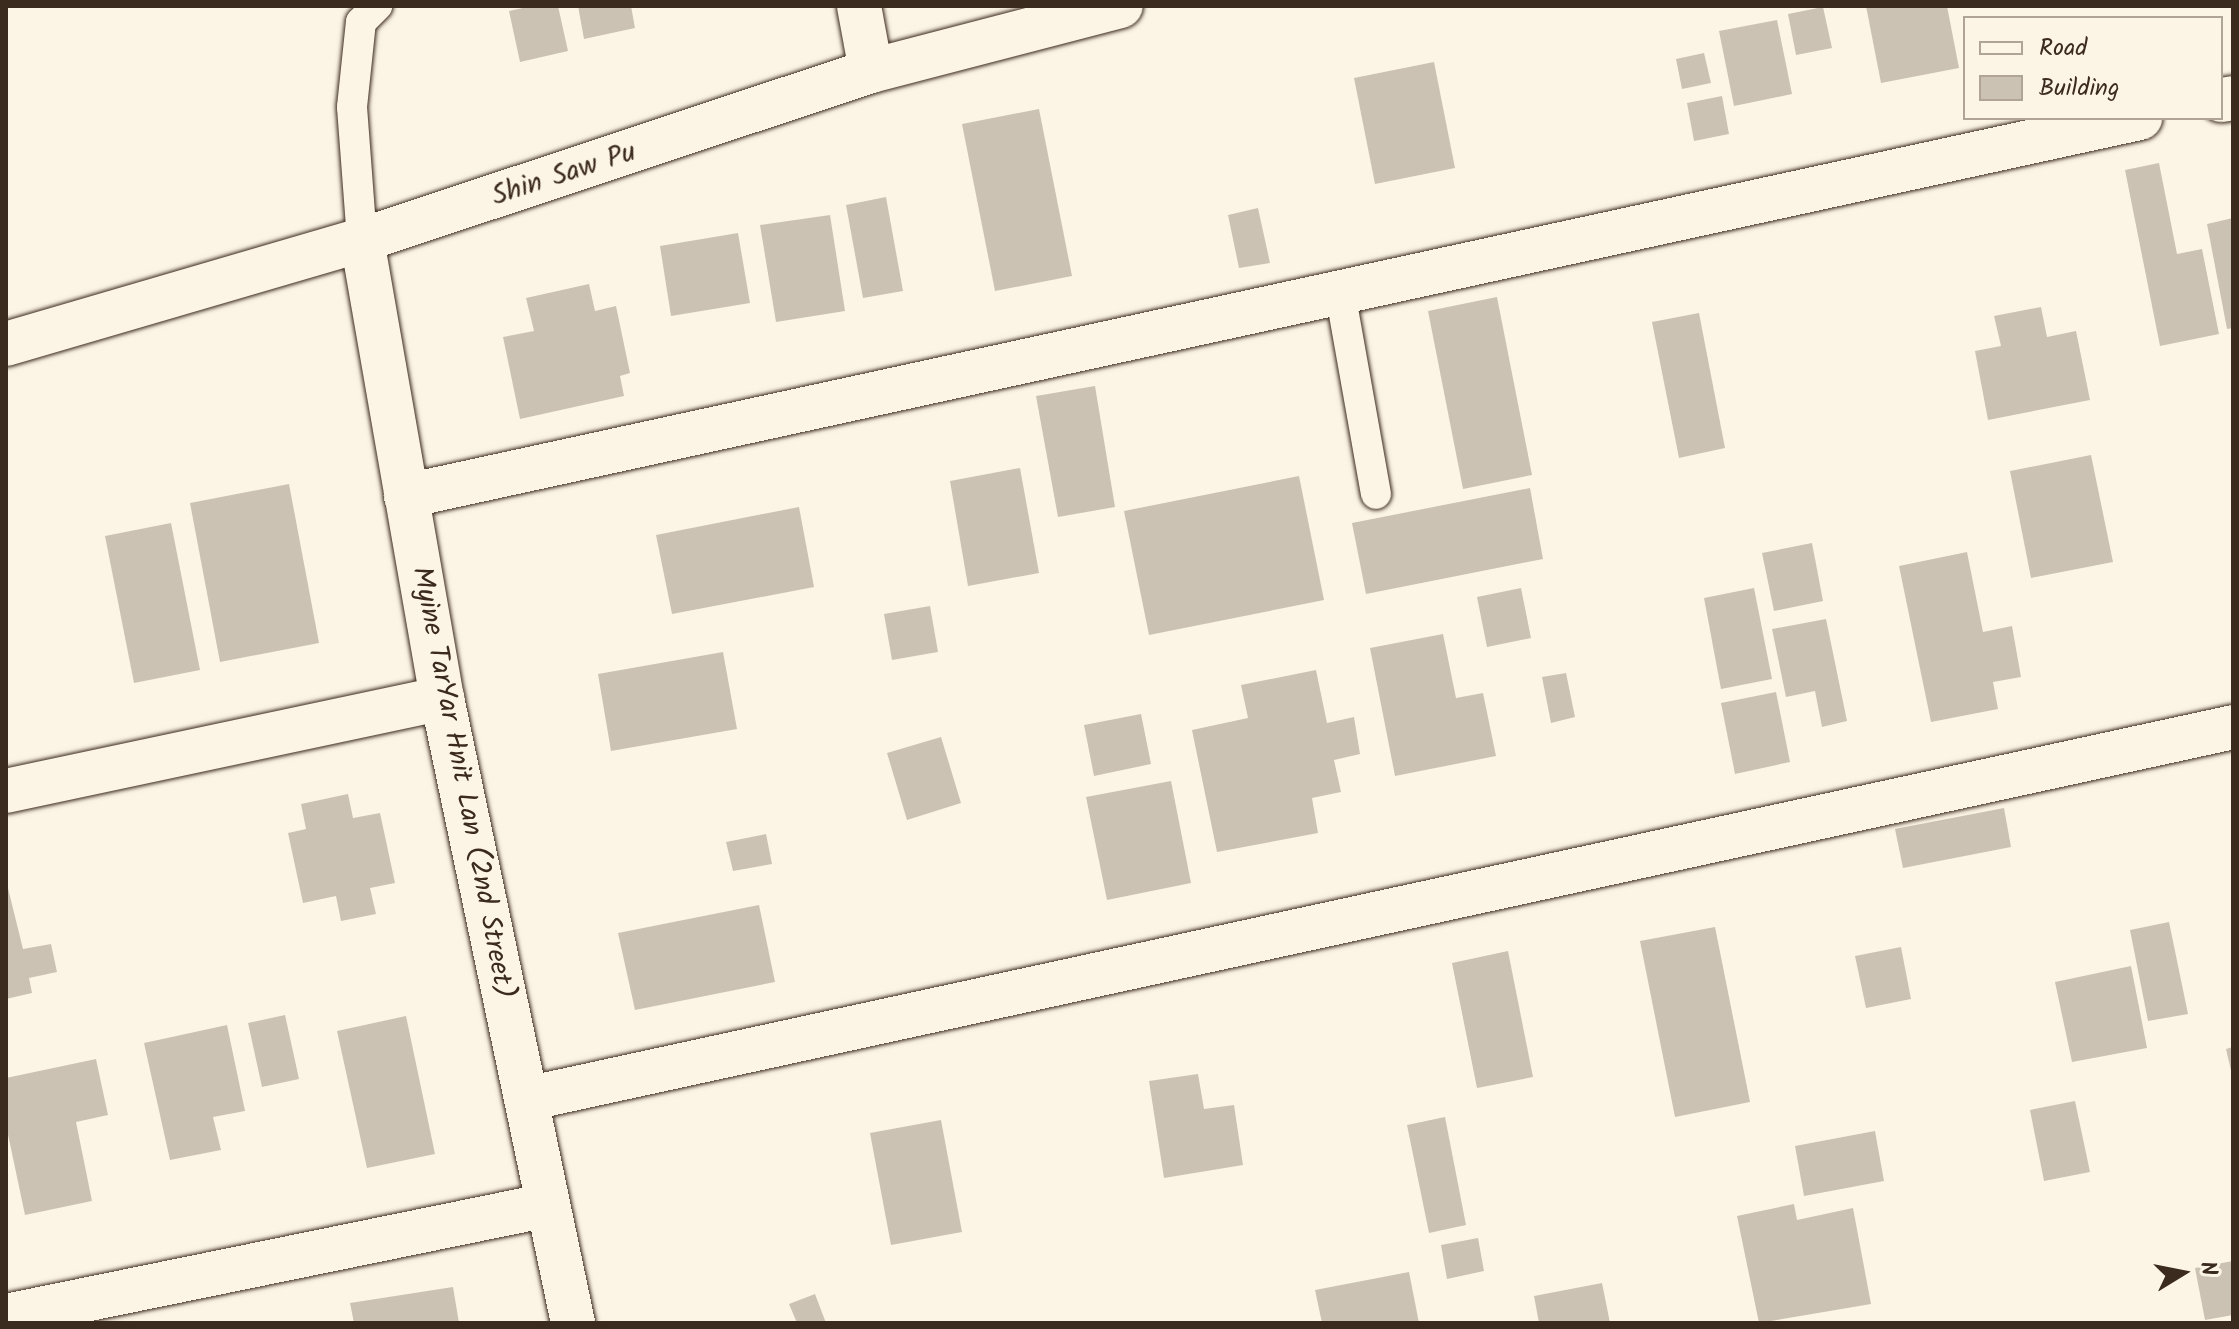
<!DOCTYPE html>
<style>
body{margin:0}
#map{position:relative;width:2239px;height:1329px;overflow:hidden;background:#fcf5e5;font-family:Kalam,sans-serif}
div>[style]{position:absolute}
.building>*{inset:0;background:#ccc2b3}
.roads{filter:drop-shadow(0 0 2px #3b2a1e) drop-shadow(0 0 2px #3b2a1e)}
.service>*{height:30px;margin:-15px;padding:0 15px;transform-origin:15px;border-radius:15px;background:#fcf5e5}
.minor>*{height:44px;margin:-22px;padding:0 22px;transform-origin:22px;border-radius:22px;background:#fcf5e5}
span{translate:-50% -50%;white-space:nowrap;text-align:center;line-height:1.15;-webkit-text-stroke:6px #fcf5e5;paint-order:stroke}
.street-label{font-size:28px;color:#3b2a1e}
.frame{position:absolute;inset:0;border:8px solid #3b2a1e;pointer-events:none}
.legend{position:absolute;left:1963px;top:16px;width:260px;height:104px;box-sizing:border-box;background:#fcf5e5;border:2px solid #afa495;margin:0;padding:10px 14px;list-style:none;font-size:24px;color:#3b2a1e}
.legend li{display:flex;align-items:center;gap:16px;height:40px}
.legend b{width:40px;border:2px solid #afa495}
.north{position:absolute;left:2143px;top:1233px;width:80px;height:80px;-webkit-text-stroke:6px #fcf5e5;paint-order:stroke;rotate:80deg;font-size:22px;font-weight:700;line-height:32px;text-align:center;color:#3b2a1e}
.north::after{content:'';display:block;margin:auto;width:28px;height:36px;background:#3b2a1e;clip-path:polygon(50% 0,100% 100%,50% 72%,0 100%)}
</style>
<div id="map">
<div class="building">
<div style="clip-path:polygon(532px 6px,558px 6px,568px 51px,520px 62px,509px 11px)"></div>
<div style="clip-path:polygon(578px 6px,631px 6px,635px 28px,584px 39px)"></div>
<div style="clip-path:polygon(1866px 6px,1947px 6px,1959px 68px,1881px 83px)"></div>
<div style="clip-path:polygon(1823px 7px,1832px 48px,1796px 55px,1788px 14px)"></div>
<div style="clip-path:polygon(1777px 20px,1792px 94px,1734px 106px,1719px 31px)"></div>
<div style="clip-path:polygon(1704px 53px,1711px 83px,1682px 89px,1676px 59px)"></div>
<div style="clip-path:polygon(1434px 62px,1455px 168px,1375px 184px,1354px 78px)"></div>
<div style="clip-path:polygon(1722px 96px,1729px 134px,1694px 141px,1687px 103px)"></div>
<div style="clip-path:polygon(1039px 109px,1072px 276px,995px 291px,962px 124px)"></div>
<div style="clip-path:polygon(2159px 163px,2177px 254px,2202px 249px,2219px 334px,2160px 346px,2125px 170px)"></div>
<div style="clip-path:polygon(886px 197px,903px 291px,863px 298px,846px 205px)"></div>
<div style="clip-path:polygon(1258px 208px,1270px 263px,1239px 268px,1228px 215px)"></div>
<div style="clip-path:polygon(830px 215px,845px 311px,776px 322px,760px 225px)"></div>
<div style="clip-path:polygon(2233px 218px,2233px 328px,2227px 329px,2207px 224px)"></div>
<div style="clip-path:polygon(738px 233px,750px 303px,671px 316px,660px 246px)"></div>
<div style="clip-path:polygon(589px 284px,595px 311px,616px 306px,630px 373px,620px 376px,624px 396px,520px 419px,503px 337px,534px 331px,526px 298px)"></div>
<div style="clip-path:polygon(1497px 297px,1532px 475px,1463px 489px,1428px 311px)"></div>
<div style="clip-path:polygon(2041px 307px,2047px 337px,2076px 331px,2090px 400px,1988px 420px,1975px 351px,2001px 346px,1994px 316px)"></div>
<div style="clip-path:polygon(1699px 313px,1725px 448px,1679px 458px,1652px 322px)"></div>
<div style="clip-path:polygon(1095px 386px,1115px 507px,1058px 517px,1036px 396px)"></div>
<div style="clip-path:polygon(2091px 455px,2113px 562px,2031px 578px,2010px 471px)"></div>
<div style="clip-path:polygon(1020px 468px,1039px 573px,968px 586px,950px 481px)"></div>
<div style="clip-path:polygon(1299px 476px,1324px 600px,1149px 635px,1124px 511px)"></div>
<div style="clip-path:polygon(289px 484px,319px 643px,220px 662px,190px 503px)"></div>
<div style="clip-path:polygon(1530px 488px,1543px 559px,1366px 594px,1352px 523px)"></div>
<div style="clip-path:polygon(799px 507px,814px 587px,672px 614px,656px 535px)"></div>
<div style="clip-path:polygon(171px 523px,200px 670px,134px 683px,105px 536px)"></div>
<div style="clip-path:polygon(1812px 543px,1823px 601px,1774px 611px,1762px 553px)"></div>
<div style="clip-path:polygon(1967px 552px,1983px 632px,2012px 626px,2021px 677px,1993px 682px,1998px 709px,1931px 722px,1899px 566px)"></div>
<div style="clip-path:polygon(1521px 588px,1531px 638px,1487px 647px,1477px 597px)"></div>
<div style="clip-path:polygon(1754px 588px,1772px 679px,1721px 689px,1704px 598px)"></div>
<div style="clip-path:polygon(930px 606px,938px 652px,892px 660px,884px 614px)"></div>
<div style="clip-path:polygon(1826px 619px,1847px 721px,1822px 727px,1815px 691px,1786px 697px,1772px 629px)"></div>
<div style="clip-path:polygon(1443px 634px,1456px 698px,1483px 693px,1496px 756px,1395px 776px,1370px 648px)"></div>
<div style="clip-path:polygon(723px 652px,737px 729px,611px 751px,598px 674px)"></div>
<div style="clip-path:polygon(1316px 670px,1327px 723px,1354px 717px,1360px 754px,1334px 760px,1341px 792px,1312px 798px,1318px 833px,1217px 852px,1192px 730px,1248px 718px,1241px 685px)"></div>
<div style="clip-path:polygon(1566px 673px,1575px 717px,1551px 723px,1542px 677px)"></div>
<div style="clip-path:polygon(1776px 692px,1790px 762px,1735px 774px,1721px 703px)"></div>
<div style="clip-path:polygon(1141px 714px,1151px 764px,1094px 776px,1084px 725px)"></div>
<div style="clip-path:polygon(941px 737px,961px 803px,907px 820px,887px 753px)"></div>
<div style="clip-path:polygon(1171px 781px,1191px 883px,1107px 900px,1086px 797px)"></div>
<div style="clip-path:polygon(348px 794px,353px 818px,380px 813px,395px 883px,370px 888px,376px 914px,341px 921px,336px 896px,303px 903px,288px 833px,306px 829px,301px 804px)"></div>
<div style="clip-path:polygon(2004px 808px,2011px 847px,1903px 868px,1895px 829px)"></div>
<div style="clip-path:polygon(766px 834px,772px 864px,733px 871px,726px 842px)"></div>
<div style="clip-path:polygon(6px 880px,23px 949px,51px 944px,57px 972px,29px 978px,32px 993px,6px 999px)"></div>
<div style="clip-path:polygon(759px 905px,775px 982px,635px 1010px,618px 933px)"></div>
<div style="clip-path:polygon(2169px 922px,2188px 1014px,2148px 1021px,2130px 930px)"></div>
<div style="clip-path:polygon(1715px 927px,1750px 1102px,1675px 1117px,1640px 941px)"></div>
<div style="clip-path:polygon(1901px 947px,1911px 999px,1866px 1008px,1855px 956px)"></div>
<div style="clip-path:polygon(1508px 951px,1533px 1077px,1477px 1088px,1452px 963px)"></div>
<div style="clip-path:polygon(2131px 966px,2147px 1048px,2072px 1062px,2055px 982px)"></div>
<div style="clip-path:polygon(285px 1015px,299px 1079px,262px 1087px,248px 1023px)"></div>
<div style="clip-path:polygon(406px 1016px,435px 1154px,367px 1168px,337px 1031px)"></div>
<div style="clip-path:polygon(227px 1025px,245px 1111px,213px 1117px,221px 1150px,170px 1160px,144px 1043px)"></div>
<div style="clip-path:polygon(2233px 1047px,2233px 1075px,2232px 1075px,2226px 1049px)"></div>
<div style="clip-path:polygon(96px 1059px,108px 1115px,76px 1122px,92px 1201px,25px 1215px,6px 1125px,6px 1078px)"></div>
<div style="clip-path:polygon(1198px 1074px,1204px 1109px,1234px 1105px,1243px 1165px,1164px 1178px,1149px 1081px)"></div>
<div style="clip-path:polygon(2075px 1101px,2090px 1172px,2044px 1181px,2030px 1110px)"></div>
<div style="clip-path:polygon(1445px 1117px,1466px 1225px,1429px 1233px,1407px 1125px)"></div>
<div style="clip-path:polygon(941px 1120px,962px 1232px,891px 1245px,870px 1133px)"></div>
<div style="clip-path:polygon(1875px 1131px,1884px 1181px,1804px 1196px,1795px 1146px)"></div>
<div style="clip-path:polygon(1794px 1204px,1797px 1220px,1853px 1208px,1871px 1304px,1759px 1323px,1737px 1216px)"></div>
<div style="clip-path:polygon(1478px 1238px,1484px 1271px,1447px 1279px,1441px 1245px)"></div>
<div style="clip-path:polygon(2233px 1261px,2233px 1315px,2205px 1320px,2195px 1268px)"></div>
<div style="clip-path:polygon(1409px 1272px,1419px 1323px,1322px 1323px,1315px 1290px)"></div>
<div style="clip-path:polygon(1602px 1283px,1610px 1323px,1539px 1323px,1534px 1296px)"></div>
<div style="clip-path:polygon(453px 1287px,459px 1323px,354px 1323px,350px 1303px)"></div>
<div style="clip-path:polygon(815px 1294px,826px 1323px,797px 1323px,789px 1304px)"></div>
</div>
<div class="roads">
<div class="service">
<div style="left:362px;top:240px;width:133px;rotate:-94.3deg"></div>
<div style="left:352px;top:107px;width:85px;rotate:-84deg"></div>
<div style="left:361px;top:22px;width:23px;rotate:-45deg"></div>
<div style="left:1340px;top:292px;width:205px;rotate:79.9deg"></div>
</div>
<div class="minor">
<div style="left:859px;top:6px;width:66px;rotate:79.5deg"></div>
<div style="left:2221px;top:100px;width:12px;rotate:-9deg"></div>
<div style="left:362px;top:240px;width:465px;rotate:80.1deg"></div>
<div style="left:442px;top:698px;width:639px;rotate:78.16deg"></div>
<div style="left:6px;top:344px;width:371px;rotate:-16.3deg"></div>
<div style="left:362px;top:240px;width:536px;rotate:-18.37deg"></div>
<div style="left:871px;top:71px;width:258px;rotate:-14.6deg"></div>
<div style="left:406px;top:496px;width:1775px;rotate:-12.3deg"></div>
<div style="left:6px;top:791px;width:446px;rotate:-12deg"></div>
<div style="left:526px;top:1099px;width:1747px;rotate:-12.29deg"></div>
<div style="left:6px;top:1316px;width:553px;rotate:-11.57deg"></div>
</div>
</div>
<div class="street-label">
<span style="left:564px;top:175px;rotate:-18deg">Shin Saw Pu</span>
<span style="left:462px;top:783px;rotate:79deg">Myine TarYar Hnit Lan (2nd Street)</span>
</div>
<div class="frame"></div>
<ul class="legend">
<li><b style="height:10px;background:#fcf5e5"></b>Road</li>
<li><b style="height:22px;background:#ccc2b3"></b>Building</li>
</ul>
<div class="north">N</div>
</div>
